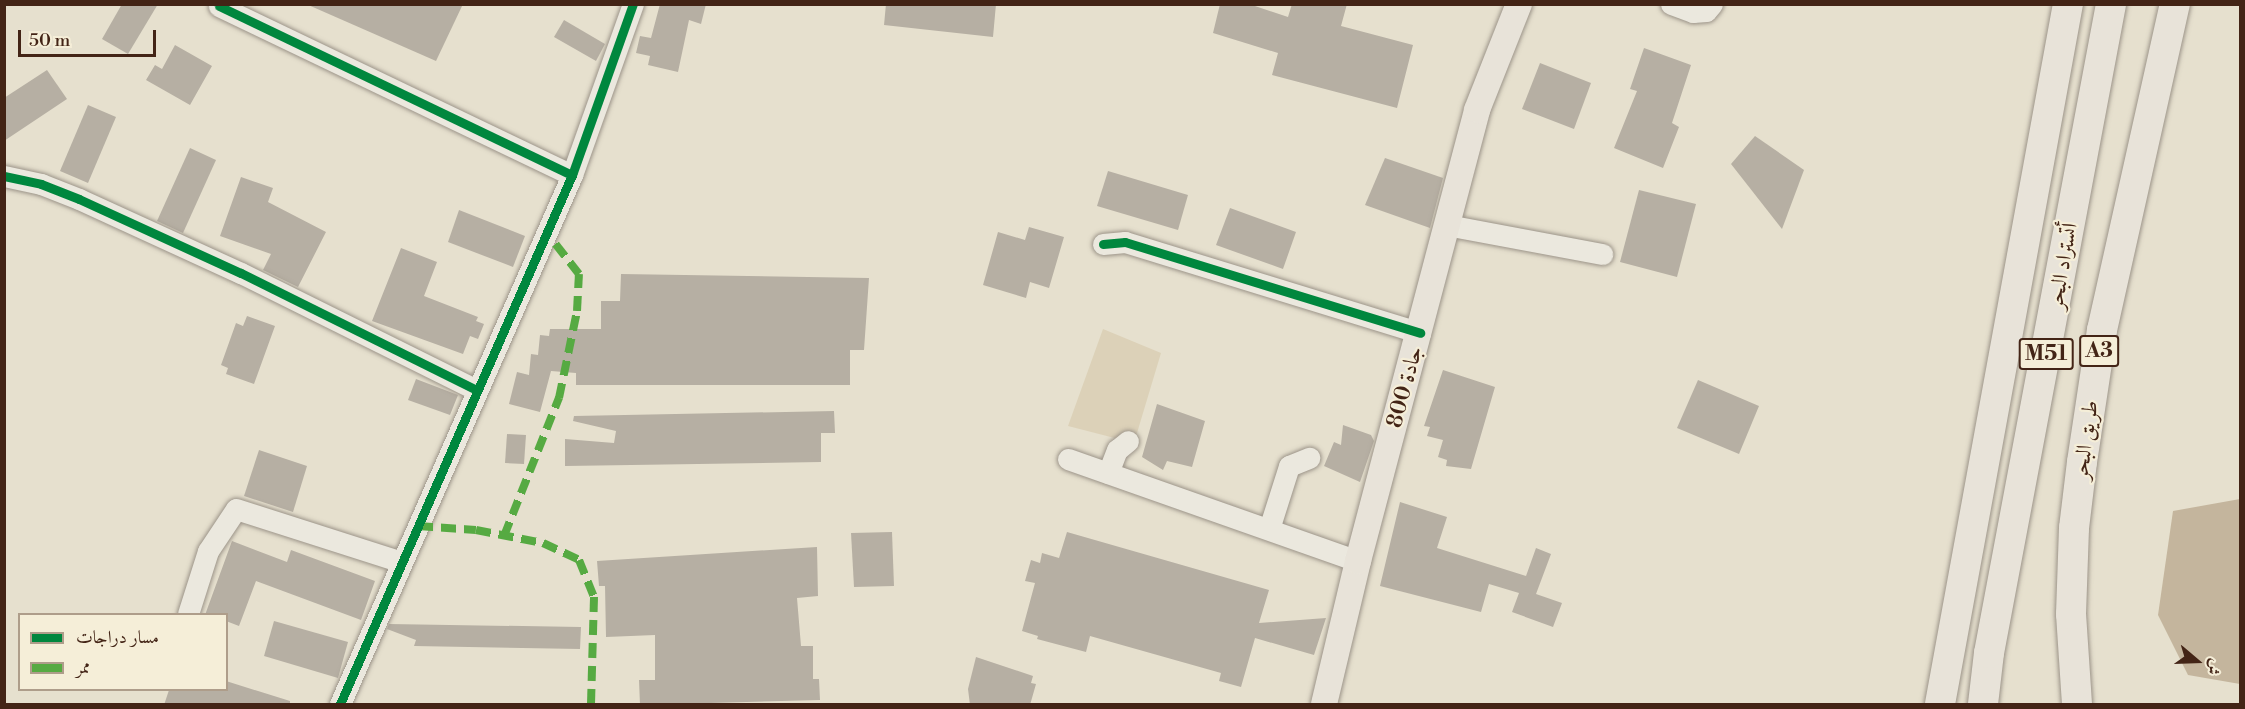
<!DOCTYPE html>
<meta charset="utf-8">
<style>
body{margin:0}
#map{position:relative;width:2245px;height:709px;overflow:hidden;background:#e6e0ce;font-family:"Libre Bodoni",Amiri,serif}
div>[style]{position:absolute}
.green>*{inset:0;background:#dcd1b8}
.water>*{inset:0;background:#c4b59d}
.building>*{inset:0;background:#b6afa3}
.roads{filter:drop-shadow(0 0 2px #9c9489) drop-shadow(0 0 2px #9c9489)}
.minor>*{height:21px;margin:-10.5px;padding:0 10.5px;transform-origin:10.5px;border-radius:10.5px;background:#ebe8de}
.major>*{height:26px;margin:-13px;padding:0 13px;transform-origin:13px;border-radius:13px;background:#e8e3d9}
.highway>*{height:30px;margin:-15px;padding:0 15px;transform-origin:15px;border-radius:15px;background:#e8e3d9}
.quiet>*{height:8px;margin-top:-4px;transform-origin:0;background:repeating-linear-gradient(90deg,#56aa42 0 15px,transparent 0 23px)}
.cycleway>*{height:9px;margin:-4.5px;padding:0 4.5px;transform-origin:4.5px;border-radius:4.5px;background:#00873e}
span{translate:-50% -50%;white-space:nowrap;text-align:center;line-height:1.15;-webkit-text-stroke:4.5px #f5eed8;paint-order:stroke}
.shield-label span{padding:2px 4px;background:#f5eed8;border:2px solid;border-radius:4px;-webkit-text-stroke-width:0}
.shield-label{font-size:21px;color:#432416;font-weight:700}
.street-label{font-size:22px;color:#432416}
.frame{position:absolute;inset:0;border:6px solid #432416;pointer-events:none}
.legend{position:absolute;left:18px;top:613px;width:210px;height:78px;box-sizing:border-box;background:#f5eed8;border:2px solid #ae9d8a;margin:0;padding:8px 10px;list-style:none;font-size:18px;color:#432416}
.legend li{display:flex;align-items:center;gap:12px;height:30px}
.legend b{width:30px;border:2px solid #ae9d8a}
.north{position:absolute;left:2167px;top:631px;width:60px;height:60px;-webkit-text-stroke:4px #f5eed8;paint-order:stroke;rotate:109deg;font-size:16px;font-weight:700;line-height:24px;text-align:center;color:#432416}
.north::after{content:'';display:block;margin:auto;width:21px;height:27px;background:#432416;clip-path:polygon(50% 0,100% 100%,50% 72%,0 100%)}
.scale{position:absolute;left:18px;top:30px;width:138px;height:27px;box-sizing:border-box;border:3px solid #432416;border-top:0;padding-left:8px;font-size:18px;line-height:21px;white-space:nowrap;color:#432416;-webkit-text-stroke:4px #f5eed8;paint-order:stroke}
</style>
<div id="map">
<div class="green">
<div style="clip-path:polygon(1103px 329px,1161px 353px,1134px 443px,1068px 426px)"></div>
</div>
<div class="water">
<div style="clip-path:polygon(2240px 499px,2240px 684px,2188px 675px,2158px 615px,2173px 511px)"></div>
</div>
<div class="building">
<div style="clip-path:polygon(122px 4px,158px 4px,128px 54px,102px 39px)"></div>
<div style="clip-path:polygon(306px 4px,463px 4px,436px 61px)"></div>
<div style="clip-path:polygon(660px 4px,706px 4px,701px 24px,689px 20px,678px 72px,648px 65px,650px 56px,636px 53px,640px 36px,651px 38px)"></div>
<div style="clip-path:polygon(886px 4px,996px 4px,993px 37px,884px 25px)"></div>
<div style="clip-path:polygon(1220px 4px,1249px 4px,1288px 17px,1292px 4px,1347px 4px,1341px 26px,1413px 45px,1397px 108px,1272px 75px,1278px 53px,1213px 33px)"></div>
<div style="clip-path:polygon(564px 20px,605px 44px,596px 61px,554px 37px)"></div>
<div style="clip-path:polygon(175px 45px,212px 66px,190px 105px,146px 80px,155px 65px,162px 69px)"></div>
<div style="clip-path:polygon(1644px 48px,1691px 65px,1672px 123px,1679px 127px,1663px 168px,1614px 148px,1637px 91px,1630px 89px)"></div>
<div style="clip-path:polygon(1540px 63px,1591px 83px,1574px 129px,1522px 109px)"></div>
<div style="clip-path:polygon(47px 70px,67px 99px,4px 141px,4px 98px)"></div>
<div style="clip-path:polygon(88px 105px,116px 117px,88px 183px,60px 171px)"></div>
<div style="clip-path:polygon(1755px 136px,1804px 170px,1782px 229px,1731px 164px)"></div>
<div style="clip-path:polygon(190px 148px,216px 160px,183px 233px,157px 221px)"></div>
<div style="clip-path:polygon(1385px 158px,1443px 178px,1430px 228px,1365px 205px)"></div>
<div style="clip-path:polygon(1108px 171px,1188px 195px,1178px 230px,1097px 206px)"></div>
<div style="clip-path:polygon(241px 177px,273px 188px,268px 202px,326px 232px,298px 287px,263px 270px,271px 254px,220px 236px)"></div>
<div style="clip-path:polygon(1639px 190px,1696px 204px,1677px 277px,1620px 262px)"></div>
<div style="clip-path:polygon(1230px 208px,1296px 232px,1283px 269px,1216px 245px)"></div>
<div style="clip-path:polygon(459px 210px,525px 236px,513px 267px,448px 242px)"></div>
<div style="clip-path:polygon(1029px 227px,1064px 237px,1049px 288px,1030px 282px,1026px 298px,983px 285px,998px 232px,1025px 240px)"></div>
<div style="clip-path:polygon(401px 248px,437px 262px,424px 296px,478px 317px,476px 321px,484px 324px,478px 339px,470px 336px,463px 354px,372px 321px)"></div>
<div style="clip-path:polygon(621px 274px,869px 278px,864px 350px,850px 350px,850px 385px,576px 385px,576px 373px,551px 371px,540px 412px,509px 404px,517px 372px,529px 375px,531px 354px,538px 355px,540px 335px,549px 336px,550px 329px,601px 329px,601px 301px,620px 301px)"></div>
<div style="clip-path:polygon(247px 316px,275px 326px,254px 384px,226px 374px,228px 368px,221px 365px,236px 323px,243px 326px)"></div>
<div style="clip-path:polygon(1443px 370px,1495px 387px,1471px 469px,1446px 466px,1447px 460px,1438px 457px,1443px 440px,1427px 436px,1430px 427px,1424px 426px)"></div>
<div style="clip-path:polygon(416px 379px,458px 395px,450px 415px,408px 400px)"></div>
<div style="clip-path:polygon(1698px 380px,1759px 406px,1739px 454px,1677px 428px)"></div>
<div style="clip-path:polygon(1157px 404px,1205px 421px,1192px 467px,1167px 461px,1163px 470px,1142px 457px)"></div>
<div style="clip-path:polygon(834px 411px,835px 433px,821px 433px,821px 462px,565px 466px,565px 439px,614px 443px,616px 431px,573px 421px,574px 416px)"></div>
<div style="clip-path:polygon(1343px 425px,1371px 435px,1374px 441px,1360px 482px,1324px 466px,1334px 442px,1341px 445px)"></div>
<div style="clip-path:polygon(507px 434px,526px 435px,524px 464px,505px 463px)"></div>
<div style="clip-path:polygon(259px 450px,307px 466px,293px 512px,244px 496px)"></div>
<div style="clip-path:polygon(1400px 502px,1447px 517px,1437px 548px,1526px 576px,1536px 548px,1551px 554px,1536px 594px,1562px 603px,1553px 627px,1512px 612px,1519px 593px,1489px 584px,1481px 612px,1380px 586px)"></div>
<div style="clip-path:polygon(892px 532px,894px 586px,854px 587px,851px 533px)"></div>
<div style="clip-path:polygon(1067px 532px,1269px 590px,1259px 623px,1326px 618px,1314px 655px,1255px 638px,1241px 687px,1219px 681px,1221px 673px,1090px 636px,1086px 652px,1037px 639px,1038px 636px,1022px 631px,1035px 583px,1025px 581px,1031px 560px,1040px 563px,1042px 553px,1059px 558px)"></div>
<div style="clip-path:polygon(232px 541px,287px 562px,291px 550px,375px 581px,361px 620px,256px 581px,239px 626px,226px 621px,226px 615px,205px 615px)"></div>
<div style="clip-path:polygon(817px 547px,818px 596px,797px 598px,801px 646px,813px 646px,813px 679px,819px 679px,820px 700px,640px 705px,639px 680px,655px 680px,655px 635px,606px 637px,605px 586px,599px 586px,597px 561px)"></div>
<div style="clip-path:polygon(274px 621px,348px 642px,338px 678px,264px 656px)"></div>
<div style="clip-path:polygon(389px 624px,581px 627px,580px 649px,414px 646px,416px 640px,387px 629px)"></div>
<div style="clip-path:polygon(976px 657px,1033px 676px,1031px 683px,1036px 684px,1030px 705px,970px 705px,968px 689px)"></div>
<div style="clip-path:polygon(226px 681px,290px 701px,290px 705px,164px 705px,169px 690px,226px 690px)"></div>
</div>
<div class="roads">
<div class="minor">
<div style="left:1671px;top:4px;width:23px;rotate:20deg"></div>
<div style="left:1693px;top:12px;width:13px;rotate:-4deg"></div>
<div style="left:1706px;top:11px;width:9px;rotate:-49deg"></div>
<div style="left:219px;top:6px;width:391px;rotate:25.6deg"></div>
<div style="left:4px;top:176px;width:38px;rotate:12deg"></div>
<div style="left:41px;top:184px;width:41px;rotate:21.5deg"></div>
<div style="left:79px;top:199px;width:178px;rotate:24.6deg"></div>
<div style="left:241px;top:273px;width:263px;rotate:26.4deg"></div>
<div style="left:1447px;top:225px;width:158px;rotate:10.6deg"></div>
<div style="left:1103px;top:244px;width:22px;rotate:-5deg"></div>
<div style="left:1125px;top:242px;width:309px;rotate:17.1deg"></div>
<div style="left:1068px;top:459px;width:307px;rotate:19.4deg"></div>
<div style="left:1108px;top:473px;width:25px;rotate:-69deg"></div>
<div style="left:1117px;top:450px;width:14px;rotate:-39deg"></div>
<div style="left:1269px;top:529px;width:66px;rotate:-72.4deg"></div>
<div style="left:1289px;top:466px;width:22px;rotate:-22deg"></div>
<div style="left:188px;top:614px;width:66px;rotate:-72.4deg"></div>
<div style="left:208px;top:551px;width:50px;rotate:-56.3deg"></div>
<div style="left:236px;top:509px;width:174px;rotate:17.7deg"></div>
<div style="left:340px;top:704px;width:578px;rotate:-66.32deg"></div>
<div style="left:572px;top:175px;width:182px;rotate:-70.4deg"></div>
</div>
<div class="major">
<div style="left:1324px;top:704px;width:147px;rotate:-76.6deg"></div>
<div style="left:1358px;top:561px;width:466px;rotate:-75.2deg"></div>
<div style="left:1477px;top:110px;width:114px;rotate:-68.4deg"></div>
</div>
<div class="highway">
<div style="left:1940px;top:704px;width:712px;rotate:-79.64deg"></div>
<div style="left:1983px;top:704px;width:51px;rotate:-83.3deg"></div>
<div style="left:1989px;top:653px;width:660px;rotate:-79.35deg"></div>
<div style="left:2077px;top:704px;width:90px;rotate:-93.8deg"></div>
<div style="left:2071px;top:614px;width:86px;rotate:-88deg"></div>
<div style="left:2074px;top:528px;width:66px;rotate:-83.1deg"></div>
<div style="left:2082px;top:462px;width:134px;rotate:-81.4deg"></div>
<div style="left:2102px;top:330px;width:334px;rotate:-77.4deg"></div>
</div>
</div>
<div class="quiet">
<div style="left:418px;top:526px;width:58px;rotate:3.9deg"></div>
<div style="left:476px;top:530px;width:68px;rotate:11deg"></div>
<div style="left:543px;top:543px;width:40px;rotate:25deg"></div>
<div style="left:579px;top:560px;width:40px;rotate:68deg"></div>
<div style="left:594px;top:597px;width:107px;rotate:91.6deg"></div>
<div style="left:504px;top:536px;width:149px;rotate:-68.3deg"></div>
<div style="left:559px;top:398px;width:89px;rotate:-78.3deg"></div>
<div style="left:577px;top:311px;width:37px;rotate:-87deg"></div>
<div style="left:579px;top:274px;width:41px;rotate:-128deg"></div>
</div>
<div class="cycleway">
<div style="left:219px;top:6px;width:391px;rotate:25.6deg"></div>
<div style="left:4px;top:176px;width:38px;rotate:12deg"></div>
<div style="left:41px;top:184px;width:41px;rotate:21.5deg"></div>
<div style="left:79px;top:199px;width:178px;rotate:24.6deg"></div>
<div style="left:241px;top:273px;width:263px;rotate:26.4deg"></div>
<div style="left:1103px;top:244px;width:22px;rotate:-5deg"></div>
<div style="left:1125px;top:242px;width:309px;rotate:17.1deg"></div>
<div style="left:340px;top:704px;width:578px;rotate:-66.32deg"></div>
<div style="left:572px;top:175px;width:182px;rotate:-70.4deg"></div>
</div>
<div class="shield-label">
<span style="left:2099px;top:351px">A3</span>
<span style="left:2046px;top:354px">M51</span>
</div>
<div class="street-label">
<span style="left:2063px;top:266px;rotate:-80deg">أتستراد البحر</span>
<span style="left:1405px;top:387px;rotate:-75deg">جادة 800</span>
<span style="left:2086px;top:440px;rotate:-82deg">طريق البحر</span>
</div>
<div class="frame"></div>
<ul class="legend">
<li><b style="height:8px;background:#00873e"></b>مسار دراجات</li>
<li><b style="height:8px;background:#56aa42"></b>ممر</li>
</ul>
<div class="north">ش</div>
<div class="scale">50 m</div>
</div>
